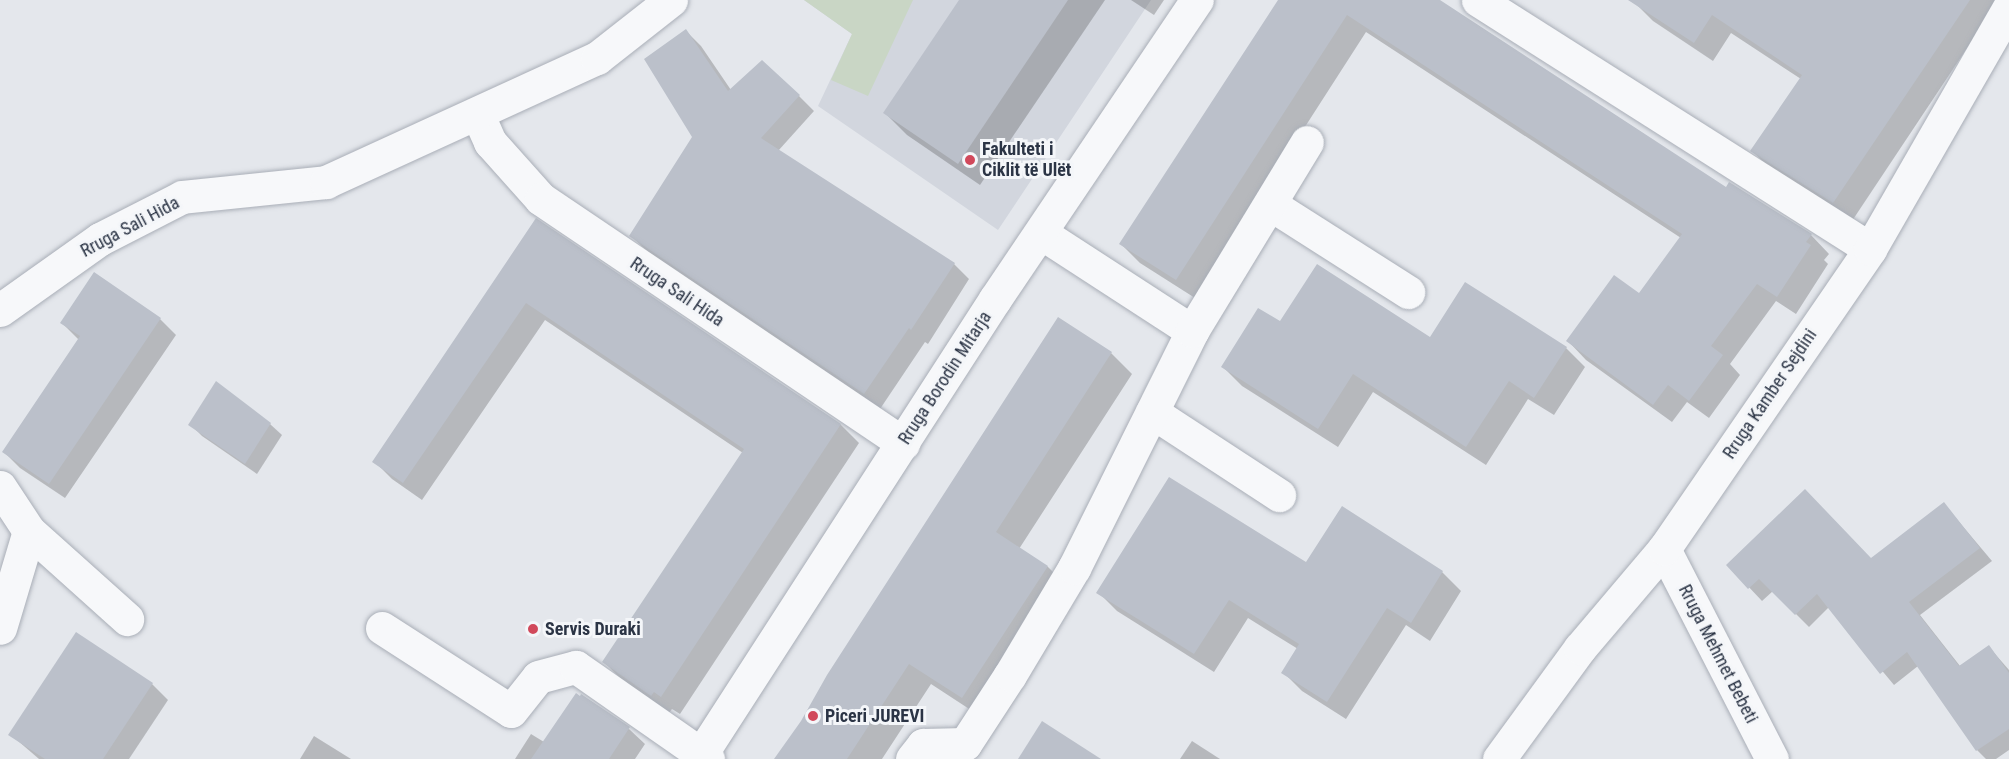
<!DOCTYPE html>
<meta charset="utf-8">
<style>
body{margin:0}
#map{position:relative;width:2009px;height:759px;overflow:hidden;background:#e4e7ec;font-family:"Roboto Condensed",sans-serif}
div>[style]{position:absolute}
.built>*{inset:0;background:#d2d6de}
.green>*{inset:0;background:#c9d6c5}
.shadow>*{inset:0;background:#0003}
.building>*{inset:0;background:#bbc0ca}
.roads{filter:drop-shadow(0 0 2px #a9aeb7) drop-shadow(0 0 2px #a9aeb7)}
.minor>*{height:33px;margin:-16.5px;padding:0 16.5px;transform-origin:16.5px;border-radius:16.5px;background:#f7f8fa}
.dots>*{width:16px;height:16px;translate:-50% -50%;box-sizing:border-box;border:3px solid #f4f6f9;border-radius:50%}
span{translate:-50% -50%;white-space:nowrap;text-align:center;line-height:1.15;-webkit-text-stroke:6px #f4f6f9;paint-order:stroke}
.poi-label{font-size:18px;color:#2b3445;font-weight:700}
.left{translate:0 -50%;text-align:left}
.street-label{font-size:18px;color:#2b3445}
</style>
<div id="map">
<div class="built">
<div style="clip-path:polygon(804px 0,1151px 0,998px 230px,818px 106px,852px 34px)"></div>
</div>
<div class="green">
<div style="clip-path:polygon(804px 0,913px 0,868px 96px,831px 80px,852px 34px)"></div>
</div>
<div class="shadow">
<div style="clip-path:polygon(961px 0,1105px 0,980px 185px,907px 135px,885px 113px)"></div>
<div style="clip-path:polygon(1131px 0,1164px 0,1154px 15px)"></div>
<div style="clip-path:polygon(1280px 0,1438px 0,1726px 189px,1811px 235px,1829px 254px,1824px 260px,1828px 264px,1796px 314px,1776px 301px,1730px 364px,1740px 375px,1709px 418px,1687px 402px,1672px 422px,1586px 360px,1568px 341px,1639px 295px,1681px 238px,1366px 32px,1195px 298px,1140px 263px,1121px 244px)"></div>
<div style="clip-path:polygon(1637px 0,1999px 0,1852px 221px,1771px 169px,1752px 151px,1801px 79px,1731px 33px,1713px 61px,1653px 21px,1635px 3px)"></div>
<div style="clip-path:polygon(686px 31px,701px 46px,731px 90px,799px 96px,814px 111px,778px 151px,954px 264px,969px 279px,928px 344px,925px 342px,880px 409px,647px 251px,631px 236px,694px 137px)"></div>
<div style="clip-path:polygon(536px 220px,841px 425px,859px 443px,680px 714px,672px 709px,669px 713px,622px 680px,604px 662px,743px 453px,545px 320px,422px 500px,392px 479px,374px 461px)"></div>
<div style="clip-path:polygon(160px 319px,176px 335px,65px 498px,20px 468px,4px 452px,79px 340px,62px 323px)"></div>
<div style="clip-path:polygon(1431px 339px,1566px 348px,1585px 367px,1554px 415px,1528px 399px,1486px 465px,1373px 392px,1338px 447px,1242px 386px,1223px 367px)"></div>
<div style="clip-path:polygon(1111px 353px,1132px 374px,1019px 549px,1048px 567px,1069px 588px,983px 718px,931px 684px,882px 759px,776px 759px)"></div>
<div style="clip-path:polygon(190px 424px,270px 424px,282px 435px,257px 474px,202px 436px)"></div>
<div style="clip-path:polygon(1944px 504px,1992px 561px,1920px 615px,1960px 666px,1989px 647px,2009px 670px,2009px 750px,1996px 759px,1986px 759px,1977px 750px,1918px 666px,1894px 685px,1829px 607px,1809px 627px,1773px 591px,1762px 601px,1728px 565px,1871px 560px)"></div>
<div style="clip-path:polygon(1307px 564px,1442px 572px,1461px 591px,1430px 641px,1406px 625px,1346px 719px,1302px 691px,1283px 672px,1298px 649px,1248px 618px,1214px 672px,1117px 611px,1098px 592px)"></div>
<div style="clip-path:polygon(76px 634px,152px 684px,168px 700px,129px 759px,39px 759px,10px 734px)"></div>
<div style="clip-path:polygon(629px 729px,645px 744px,635px 759px,515px 759px,531px 734px,544px 742px)"></div>
<div style="clip-path:polygon(314px 736px,351px 759px,300px 759px)"></div>
<div style="clip-path:polygon(1192px 741px,1220px 759px,1180px 759px)"></div>
</div>
<div class="building">
<div style="clip-path:polygon(959px 0,1068px 0,958px 164px,883px 113px)"></div>
<div style="clip-path:polygon(1278px 0,1440px 0,1726px 187px,1729px 182px,1812px 234px,1806px 242px,1811px 245px,1777px 297px,1757px 284px,1711px 346px,1723px 355px,1689px 401px,1668px 385px,1653px 405px,1566px 341px,1614px 275px,1639px 293px,1682px 234px,1347px 15px,1176px 280px,1119px 244px)"></div>
<div style="clip-path:polygon(1628px 0,1970px 0,1833px 203px,1750px 151px,1802px 75px,1712px 15px,1694px 43px)"></div>
<div style="clip-path:polygon(686px 29px,728px 91px,762px 60px,800px 95px,761px 138px,955px 263px,911px 330px,909px 328px,864px 394px,629px 236px,692px 137px,644px 59px)"></div>
<div style="clip-path:polygon(536px 218px,841px 424px,661px 697px,654px 692px,651px 696px,602px 662px,744px 449px,526px 303px,403px 483px,372px 462px)"></div>
<div style="clip-path:polygon(1317px 264px,1430px 337px,1465px 282px,1567px 347px,1534px 398px,1509px 381px,1466px 447px,1353px 374px,1318px 429px,1221px 367px,1258px 308px,1280px 321px)"></div>
<div style="clip-path:polygon(94px 272px,161px 318px,49px 484px,2px 452px,80px 336px,60px 323px)"></div>
<div style="clip-path:polygon(1058px 317px,1112px 352px,996px 532px,1048px 566px,962px 698px,909px 664px,847px 759px,774px 759px,801px 721px,827px 675px)"></div>
<div style="clip-path:polygon(216px 381px,271px 423px,245px 464px,188px 425px)"></div>
<div style="clip-path:polygon(1169px 477px,1306px 562px,1342px 506px,1443px 571px,1411px 623px,1387px 608px,1327px 702px,1281px 673px,1299px 644px,1229px 600px,1194px 654px,1096px 593px)"></div>
<div style="clip-path:polygon(1805px 489px,1871px 558px,1944px 502px,1980px 548px,1909px 602px,1959px 666px,1989px 645px,2009px 673px,2009px 729px,1976px 751px,1907px 652px,1880px 674px,1817px 594px,1795px 615px,1759px 579px,1748px 589px,1726px 565px)"></div>
<div style="clip-path:polygon(76px 632px,153px 683px,103px 759px,45px 759px,8px 735px)"></div>
<div style="clip-path:polygon(576px 693px,580px 696px,581px 694px,630px 727px,609px 759px,531px 759px)"></div>
<div style="clip-path:polygon(1042px 721px,1101px 759px,1018px 759px)"></div>
</div>
<div class="roads">
<div class="minor">
<div style="left:1478px;top:0;width:464px;rotate:32.4deg"></div>
<div style="left:478px;top:115px;width:30px;rotate:66deg"></div>
<div style="left:490px;top:142px;width:76px;rotate:48.2deg"></div>
<div style="left:541px;top:199px;width:437px;rotate:34deg"></div>
<div style="left:1270px;top:204px;width:164px;rotate:32.5deg"></div>
<div style="left:1041px;top:233px;width:180px;rotate:33deg"></div>
<div style="left:0;top:310px;width:123px;rotate:-35.4deg"></div>
<div style="left:100px;top:239px;width:92px;rotate:-27.1deg"></div>
<div style="left:182px;top:197px;width:145px;rotate:-5.9deg"></div>
<div style="left:326px;top:182px;width:298px;rotate:-24.6deg"></div>
<div style="left:597px;top:58px;width:94px;rotate:-38.1deg"></div>
<div style="left:1152px;top:412px;width:152px;rotate:33.2deg"></div>
<div style="left:0;top:487px;width:53px;rotate:56.6deg"></div>
<div style="left:29px;top:531px;width:101px;rotate:106.6deg"></div>
<div style="left:29px;top:531px;width:132px;rotate:41.9deg"></div>
<div style="left:1664px;top:549px;width:236px;rotate:62.8deg"></div>
<div style="left:382px;top:628px;width:153px;rotate:32.8deg"></div>
<div style="left:511px;top:711px;width:43px;rotate:-51.5deg"></div>
<div style="left:538px;top:677px;width:39px;rotate:-15deg"></div>
<div style="left:576px;top:667px;width:161px;rotate:34.9deg"></div>
<div style="left:698px;top:759px;width:548px;rotate:-57.15deg"></div>
<div style="left:995px;top:299px;width:361px;rotate:-56deg"></div>
<div style="left:912px;top:759px;width:18px;rotate:-52deg"></div>
<div style="left:923px;top:745px;width:42px;rotate:-1.4deg"></div>
<div style="left:965px;top:744px;width:82px;rotate:-56.9deg"></div>
<div style="left:1010px;top:675px;width:125px;rotate:-59.1deg"></div>
<div style="left:1074px;top:568px;width:265px;rotate:-63.5deg"></div>
<div style="left:1192px;top:331px;width:221px;rotate:-58.7deg"></div>
<div style="left:1499px;top:759px;width:137px;rotate:-53.9deg"></div>
<div style="left:1580px;top:648px;width:130px;rotate:-49.7deg"></div>
<div style="left:1664px;top:549px;width:364px;rotate:-55.5deg"></div>
<div style="left:1870px;top:249px;width:279px;rotate:-60.1deg"></div>
</div>
</div>
<div class="dots">
<div style="left:970px;top:160px;background:#d1495b"></div>
<div style="left:533px;top:629px;background:#d1495b"></div>
<div style="left:813px;top:716px;background:#d1495b"></div>
</div>
<div class="poi-label">
<span class="left" style="left:982px;top:160px">Fakulteti i<br>Ciklit të Ulët</span>
<span class="left" style="left:545px;top:629px">Servis Duraki</span>
<span class="left" style="left:825px;top:716px">Piceri JUREVI</span>
</div>
<div class="street-label">
<span style="left:130px;top:227px;rotate:-28deg">Rruga Sali Hida</span>
<span style="left:677px;top:292px;rotate:34deg">Rruga Sali Hida</span>
<span style="left:945px;top:378px;rotate:-57deg">Rruga Borodin Mitarja</span>
<span style="left:1770px;top:394px;rotate:-56deg">Rruga Kamber Sejdini</span>
<span style="left:1718px;top:654px;rotate:63deg">Rruga Mehmet Bebeti</span>
</div>
</div>
